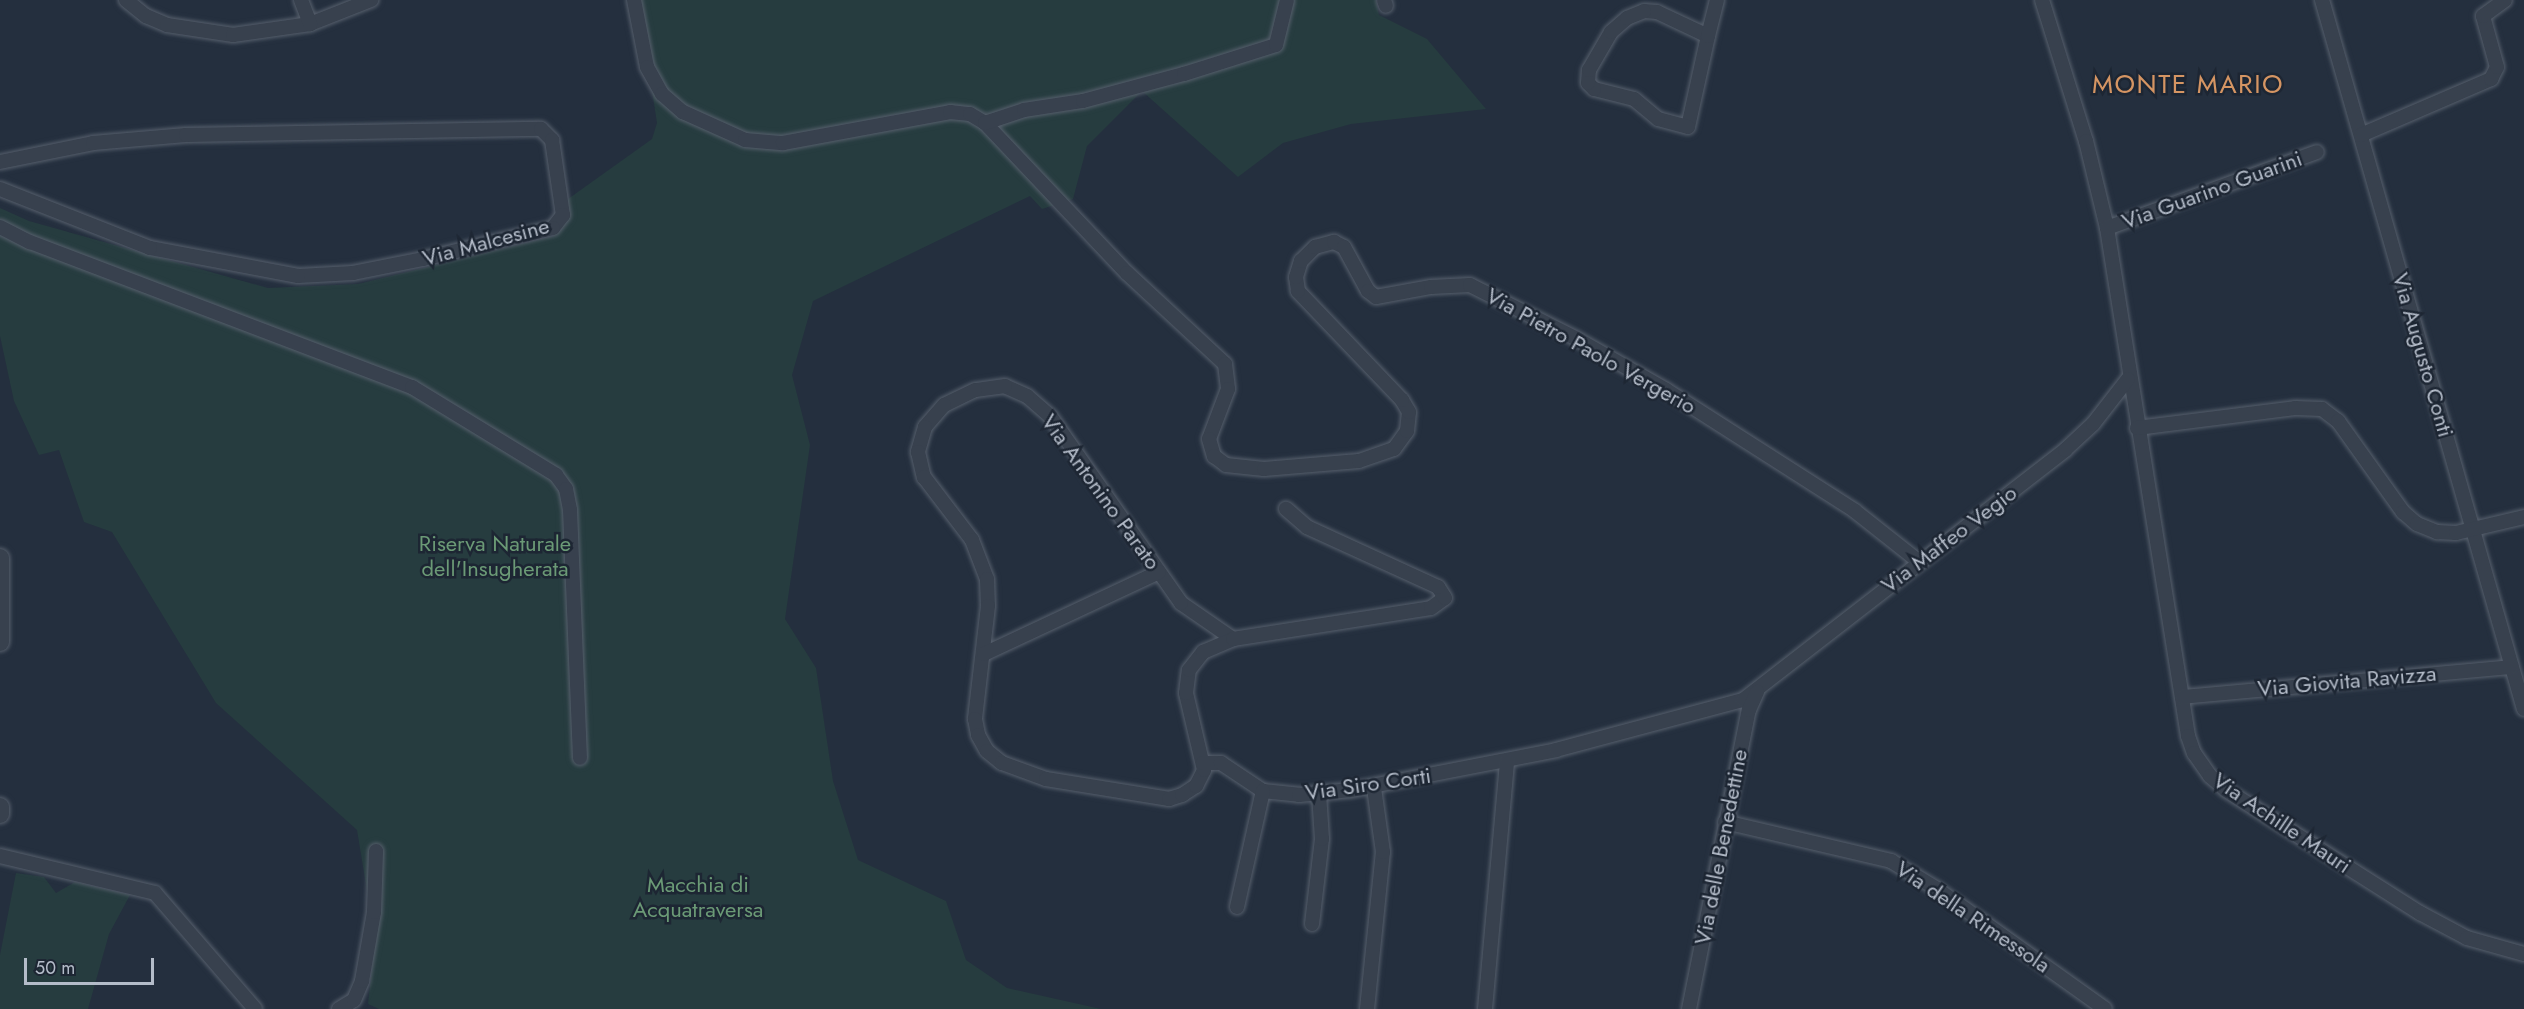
<!DOCTYPE html>
<style>
body{margin:0}
#map{position:relative;width:2524px;height:1009px;overflow:hidden;background:#242f3e;font-family:Jost,sans-serif}
div>[style]{position:absolute}
.green>*{inset:0;background:#263c3f}
.roads{filter:drop-shadow(0 0 2px #565f6c) drop-shadow(0 0 2px #565f6c)}
.minor>*{height:14px;margin:-7px;padding:0 7px;transform-origin:7px;border-radius:7px;background:#38414e}
.tertiary>*{height:18px;margin:-9px;padding:0 9px;transform-origin:9px;border-radius:9px;background:#38414e}
span{translate:-50% -50%;white-space:nowrap;text-align:center;line-height:1.15;-webkit-text-stroke:5px #1d2633;paint-order:stroke}
.street-label{font-size:22px;color:#b4bcc9}
.park-label{font-size:22px;color:#6b9a76}
.quarter-label{font-size:26px;color:#d59563;letter-spacing:1.5px}
.scale{position:absolute;left:24px;top:958px;width:130px;height:27px;box-sizing:border-box;border:3px solid #b4bcc9;border-top:0;padding-left:8px;font-size:18px;line-height:21px;white-space:nowrap;color:#b4bcc9;-webkit-text-stroke:4px #1d2633;paint-order:stroke}
</style>
<div id="map">
<div class="green">
<div style="clip-path:polygon(638px 0,1376px 0,1379px 15px,1427px 39px,1486px 109px,1351px 124px,1283px 143px,1238px 177px,1142px 91px,1087px 146px,1073px 199px,1042px 209px,1030px 196px,813px 301px,792px 375px,810px 445px,785px 619px,816px 668px,833px 781px,858px 860px,946px 901px,966px 960px,1007px 988px,1101px 1009px,379px 1009px,368px 1004px,375px 939px,357px 830px,216px 703px,112px 532px,84px 522px,59px 450px,39px 455px,14px 401px,0 336px,0 208px,29px 221px,268px 288px,358px 284px,554px 236px,568px 199px,652px 139px,657px 123px)"></div>
<div style="clip-path:polygon(16px 873px,44px 877px,56px 893px,75px 882px,130px 895px,109px 934px,88px 1009px,0 1009px,0 955px)"></div>
</div>
<div class="roads">
<div class="minor">
<div style="left:126px;top:0;width:26px;rotate:39deg"></div>
<div style="left:146px;top:16px;width:23px;rotate:23deg"></div>
<div style="left:167px;top:25px;width:67px;rotate:8.6deg"></div>
<div style="left:233px;top:35px;width:78px;rotate:-8.1deg"></div>
<div style="left:310px;top:24px;width:66px;rotate:-21.5deg"></div>
<div style="left:301px;top:0;width:26px;rotate:69deg"></div>
<div style="left:634px;top:0;width:68px;rotate:79deg"></div>
<div style="left:647px;top:67px;width:31px;rotate:61deg"></div>
<div style="left:662px;top:94px;width:28px;rotate:41deg"></div>
<div style="left:683px;top:112px;width:68px;rotate:24.3deg"></div>
<div style="left:745px;top:140px;width:38px;rotate:5deg"></div>
<div style="left:783px;top:143px;width:170px;rotate:-10.5deg"></div>
<div style="left:950px;top:112px;width:20px;rotate:6deg"></div>
<div style="left:970px;top:114px;width:17px;rotate:31deg"></div>
<div style="left:985px;top:123px;width:207px;rotate:46.6deg"></div>
<div style="left:1127px;top:273px;width:134px;rotate:42.9deg"></div>
<div style="left:1225px;top:364px;width:25px;rotate:83deg"></div>
<div style="left:1228px;top:389px;width:53px;rotate:110.8deg"></div>
<div style="left:1209px;top:439px;width:18px;rotate:74deg"></div>
<div style="left:1214px;top:456px;width:15px;rotate:37deg"></div>
<div style="left:1226px;top:465px;width:38px;rotate:6deg"></div>
<div style="left:1264px;top:469px;width:95px;rotate:-4.8deg"></div>
<div style="left:1359px;top:461px;width:37px;rotate:-19deg"></div>
<div style="left:1394px;top:449px;width:22px;rotate:-54deg"></div>
<div style="left:1407px;top:431px;width:19px;rotate:-84deg"></div>
<div style="left:1409px;top:412px;width:14px;rotate:-120deg"></div>
<div style="left:1402px;top:400px;width:151px;rotate:-133.7deg"></div>
<div style="left:1298px;top:291px;width:14px;rotate:-98deg"></div>
<div style="left:1296px;top:277px;width:17px;rotate:-73deg"></div>
<div style="left:1301px;top:261px;width:20px;rotate:-45deg"></div>
<div style="left:1315px;top:247px;width:20px;rotate:-15deg"></div>
<div style="left:1334px;top:242px;width:11px;rotate:27deg"></div>
<div style="left:1344px;top:247px;width:50px;rotate:61.4deg"></div>
<div style="left:1368px;top:291px;width:10px;rotate:37deg"></div>
<div style="left:1376px;top:297px;width:56px;rotate:-10.3deg"></div>
<div style="left:1431px;top:287px;width:39px;rotate:-3deg"></div>
<div style="left:1470px;top:285px;width:120px;rotate:26.8deg"></div>
<div style="left:1577px;top:339px;width:103px;rotate:29.8deg"></div>
<div style="left:1666px;top:390px;width:224px;rotate:32.6deg"></div>
<div style="left:1855px;top:511px;width:80px;rotate:38.4deg"></div>
<div style="left:1384px;top:0;width:6px;rotate:72deg"></div>
<div style="left:2042px;top:0;width:148px;rotate:72.7deg"></div>
<div style="left:2086px;top:141px;width:89px;rotate:76.4deg"></div>
<div style="left:2107px;top:228px;width:514px;rotate:80.94deg"></div>
<div style="left:2188px;top:736px;width:18px;rotate:71deg"></div>
<div style="left:2194px;top:753px;width:28px;rotate:55deg"></div>
<div style="left:2210px;top:776px;width:21px;rotate:41deg"></div>
<div style="left:2226px;top:790px;width:230px;rotate:32.4deg"></div>
<div style="left:2420px;top:913px;width:53px;rotate:28deg"></div>
<div style="left:2467px;top:938px;width:59px;rotate:15.7deg"></div>
<div style="left:2322px;top:0;width:737px;rotate:74.1deg"></div>
<div style="left:1644px;top:11px;width:13px;rotate:4deg"></div>
<div style="left:1657px;top:12px;width:56px;rotate:25.2deg"></div>
<div style="left:1708px;top:36px;width:93px;rotate:102.4deg"></div>
<div style="left:1688px;top:127px;width:31px;rotate:-165deg"></div>
<div style="left:1658px;top:119px;width:31px;rotate:-140deg"></div>
<div style="left:1634px;top:99px;width:41px;rotate:-166deg"></div>
<div style="left:1594px;top:89px;width:8px;rotate:-135deg"></div>
<div style="left:1588px;top:83px;width:13px;rotate:-86deg"></div>
<div style="left:1589px;top:70px;width:44px;rotate:-59.9deg"></div>
<div style="left:1611px;top:32px;width:21px;rotate:-41deg"></div>
<div style="left:1627px;top:18px;width:18px;rotate:-22deg"></div>
<div style="left:1708px;top:36px;width:37px;rotate:-76deg"></div>
<div style="left:985px;top:123px;width:41px;rotate:-18.4deg"></div>
<div style="left:1024px;top:110px;width:60px;rotate:-8.7deg"></div>
<div style="left:1083px;top:101px;width:105px;rotate:-15deg"></div>
<div style="left:1184px;top:74px;width:96px;rotate:-17.5deg"></div>
<div style="left:1276px;top:45px;width:46px;rotate:-76.3deg"></div>
<div style="left:2361px;top:135px;width:142px;rotate:-23.3deg"></div>
<div style="left:2491px;top:79px;width:13px;rotate:-63deg"></div>
<div style="left:2497px;top:67px;width:53px;rotate:-105.4deg"></div>
<div style="left:2483px;top:16px;width:27px;rotate:-36deg"></div>
<div style="left:0;top:162px;width:95px;rotate:-11.5deg"></div>
<div style="left:93px;top:143px;width:93px;rotate:-4.9deg"></div>
<div style="left:186px;top:135px;width:355px;rotate:-1deg"></div>
<div style="left:541px;top:129px;width:16px;rotate:45deg"></div>
<div style="left:552px;top:140px;width:76px;rotate:81.7deg"></div>
<div style="left:563px;top:215px;width:16px;rotate:128deg"></div>
<div style="left:553px;top:228px;width:134px;rotate:166.6deg"></div>
<div style="left:423px;top:259px;width:71px;rotate:168.7deg"></div>
<div style="left:353px;top:273px;width:55px;rotate:176.9deg"></div>
<div style="left:298px;top:276px;width:151px;rotate:-169.3deg"></div>
<div style="left:150px;top:248px;width:161px;rotate:-158.5deg"></div>
<div style="left:0;top:227px;width:34px;rotate:27deg"></div>
<div style="left:30px;top:242px;width:409px;rotate:20.8deg"></div>
<div style="left:412px;top:387px;width:169px;rotate:31.4deg"></div>
<div style="left:556px;top:475px;width:17px;rotate:54deg"></div>
<div style="left:566px;top:489px;width:21px;rotate:79deg"></div>
<div style="left:570px;top:510px;width:248px;rotate:87.7deg"></div>
<div style="left:2107px;top:228px;width:223px;rotate:-19.9deg"></div>
<div style="left:2137px;top:428px;width:159px;rotate:-7.2deg"></div>
<div style="left:2295px;top:408px;width:27px;rotate:2deg"></div>
<div style="left:2322px;top:409px;width:20px;rotate:37deg"></div>
<div style="left:2338px;top:421px;width:112px;rotate:54.5deg"></div>
<div style="left:2403px;top:512px;width:18px;rotate:41deg"></div>
<div style="left:2417px;top:524px;width:22px;rotate:22deg"></div>
<div style="left:2437px;top:532px;width:19px;rotate:3deg"></div>
<div style="left:2456px;top:533px;width:70px;rotate:-13.2deg"></div>
<div style="left:1233px;top:639px;width:63px;rotate:-145.3deg"></div>
<div style="left:1181px;top:603px;width:228px;rotate:-125deg"></div>
<div style="left:1050px;top:416px;width:30px;rotate:-139deg"></div>
<div style="left:1027px;top:396px;width:24px;rotate:-156deg"></div>
<div style="left:1005px;top:386px;width:30px;rotate:172deg"></div>
<div style="left:975px;top:390px;width:34px;rotate:154deg"></div>
<div style="left:944px;top:405px;width:29px;rotate:131deg"></div>
<div style="left:925px;top:427px;width:26px;rotate:106deg"></div>
<div style="left:918px;top:452px;width:26px;rotate:77deg"></div>
<div style="left:924px;top:477px;width:79px;rotate:52.7deg"></div>
<div style="left:972px;top:540px;width:42px;rotate:69deg"></div>
<div style="left:987px;top:579px;width:27px;rotate:88deg"></div>
<div style="left:988px;top:606px;width:114px;rotate:96.6deg"></div>
<div style="left:975px;top:719px;width:16px;rotate:79deg"></div>
<div style="left:978px;top:735px;width:18px;rotate:61deg"></div>
<div style="left:987px;top:751px;width:19px;rotate:39deg"></div>
<div style="left:1002px;top:763px;width:47px;rotate:20deg"></div>
<div style="left:1046px;top:779px;width:125px;rotate:9.2deg"></div>
<div style="left:1169px;top:799px;width:14px;rotate:-17deg"></div>
<div style="left:1182px;top:795px;width:17px;rotate:-33deg"></div>
<div style="left:1196px;top:786px;width:18px;rotate:-63deg"></div>
<div style="left:1204px;top:770px;width:79px;rotate:-103.2deg"></div>
<div style="left:1186px;top:693px;width:23px;rotate:-83deg"></div>
<div style="left:1189px;top:670px;width:23px;rotate:-52deg"></div>
<div style="left:1203px;top:652px;width:33px;rotate:-23deg"></div>
<div style="left:1233px;top:639px;width:200px;rotate:-8.9deg"></div>
<div style="left:1431px;top:608px;width:17px;rotate:-36deg"></div>
<div style="left:1445px;top:598px;width:13px;rotate:-122deg"></div>
<div style="left:1438px;top:587px;width:144px;rotate:-155.4deg"></div>
<div style="left:1307px;top:527px;width:28px;rotate:-139deg"></div>
<div style="left:984px;top:654px;width:193px;rotate:-25.1deg"></div>
<div style="left:2182px;top:697px;width:331px;rotate:-5.2deg"></div>
<div style="left:1203px;top:763px;width:18px"></div>
<div style="left:1221px;top:763px;width:50px;rotate:33.7deg"></div>
<div style="left:1263px;top:791px;width:36px;rotate:6deg"></div>
<div style="left:1299px;top:795px;width:52px;rotate:-5.5deg"></div>
<div style="left:1351px;top:790px;width:209px;rotate:-11deg"></div>
<div style="left:1556px;top:750px;width:194px;rotate:-15deg"></div>
<div style="left:1743px;top:700px;width:408px;rotate:-37.8deg"></div>
<div style="left:2065px;top:450px;width:38px;rotate:-43deg"></div>
<div style="left:2093px;top:424px;width:57px;rotate:-52.1deg"></div>
<div style="left:1725px;top:822px;width:171px;rotate:13.2deg"></div>
<div style="left:1891px;top:861px;width:54px;rotate:31.3deg"></div>
<div style="left:1937px;top:889px;width:206px;rotate:35.5deg"></div>
<div style="left:0;top:856px;width:159px;rotate:13.4deg"></div>
<div style="left:155px;top:893px;width:153px;rotate:49.2deg"></div>
<div style="left:1237px;top:907px;width:119px;rotate:-77.4deg"></div>
<div style="left:1312px;top:924px;width:86px;rotate:-83.3deg"></div>
<div style="left:1322px;top:839px;width:45px;rotate:-93.8deg"></div>
<div style="left:339px;top:1009px;width:17px;rotate:-31deg"></div>
<div style="left:354px;top:1000px;width:21px;rotate:-67deg"></div>
<div style="left:362px;top:981px;width:70px;rotate:-80.1deg"></div>
<div style="left:374px;top:912px;width:61px;rotate:-88.1deg"></div>
<div style="left:1367px;top:1009px;width:158px;rotate:-84.2deg"></div>
<div style="left:1383px;top:852px;width:65px;rotate:-98deg"></div>
<div style="left:1485px;top:1009px;width:249px;rotate:-84.9deg"></div>
<div style="left:1689px;top:1009px;width:305px;rotate:-78.7deg"></div>
<div style="left:1749px;top:710px;width:20px;rotate:-66deg"></div>
</div>
<div class="tertiary">
<div style="left:0;top:558px;width:84px;rotate:90deg"></div>
<div style="left:0;top:807px;width:7px;rotate:90deg"></div>
</div>
</div>
<div class="street-label">
<span style="left:2212px;top:190px;rotate:-20deg">Via Guarino Guarini</span>
<span style="left:486px;top:242px;rotate:-15deg">Via Malcesine</span>
<span style="left:1591px;top:351px;rotate:29deg">Via Pietro Paolo Vergerio</span>
<span style="left:2423px;top:355px;rotate:74deg">Via Augusto Conti</span>
<span style="left:1101px;top:492px;rotate:54deg">Via Antonino Parato</span>
<span style="left:1949px;top:539px;rotate:-37deg">Via Maffeo Vegio</span>
<span style="left:2347px;top:681px;rotate:-5deg">Via Giovita Ravizza</span>
<span style="left:1368px;top:784px;rotate:-8deg">Via Siro Corti</span>
<span style="left:2282px;top:823px;rotate:34deg">Via Achille Mauri</span>
<span style="left:1721px;top:847px;rotate:-79deg">Via delle Benedettine</span>
<span style="left:1973px;top:917px;rotate:34deg">Via della Rimessola</span>
</div>
<div class="park-label">
<span style="left:495px;top:556px">Riserva Naturale<br>dell'Insugherata</span>
<span style="left:698px;top:897px">Macchia di<br>Acquatraversa</span>
</div>
<div class="quarter-label">
<span style="left:2188px;top:85px">MONTE MARIO</span>
</div>
<div class="scale">50 m</div>
</div>
